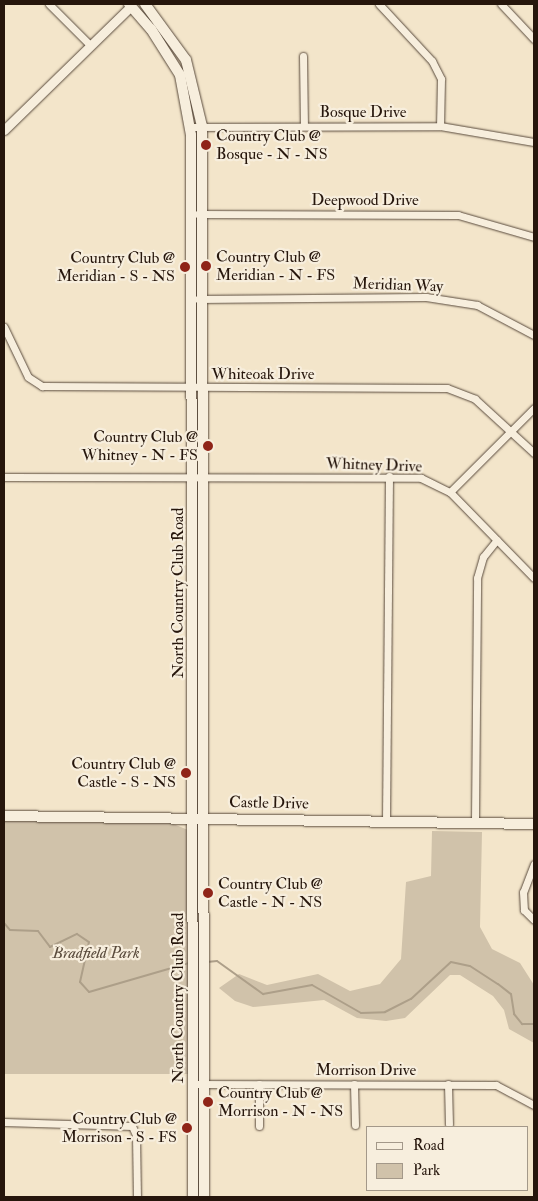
<!DOCTYPE html>
<style>
body{margin:0}
#map{position:relative;width:538px;height:1201px;overflow:hidden;background:#f3e5ca;font-family:"IM FELL Double Pica",serif}
div>[style]{position:absolute}
.green>*{inset:0;background:#d0c2aa}
.stream>*{height:2px;margin:-1px;padding:0 1px;transform-origin:1px;border-radius:1px;background:#ad9f89}
.roads{filter:drop-shadow(0 0 1px #594a3c) drop-shadow(0 0 1px #594a3c)}
.minor>*{height:7px;margin:-3.5px;padding:0 3.5px;transform-origin:3.5px;border-radius:3.5px;background:#f7eedd}
.tertiary>*{height:9px;margin:-4.5px;padding:0 4.5px;transform-origin:4.5px;border-radius:4.5px;background:#f7eedd}
.secondary>*{height:10px;margin:-5px;padding:0 5px;transform-origin:5px;border-radius:5px;background:#f7eedd}
.dots>*{width:14px;height:14px;translate:-50% -50%;box-sizing:border-box;border:2px solid #f7eedd;border-radius:50%}
span{translate:-50% -50%;white-space:nowrap;text-align:center;line-height:1.15;-webkit-text-stroke:4.5px #f7eedd;paint-order:stroke}
.street-label{font-size:16px;color:#26160c}
.poi-label{font-size:16px;color:#26160c}
.left{translate:0 -50%;text-align:left}
.right{translate:-100% -50%;text-align:right}
.park-label{font-size:16px;color:#594a3b;font-style:italic}
.frame{position:absolute;inset:0;border:5px solid #26160c;pointer-events:none}
.legend{position:absolute;left:366px;top:1126px;width:162px;height:65px;box-sizing:border-box;background:#f7eedd;border:1px solid #a39889;margin:0;padding:6px 9px;list-style:none;font-size:15px;color:#26160c}
.legend li{display:flex;align-items:center;gap:10px;height:25px}
.legend b{width:25px;border:1px solid #a39889}
</style>
<div id="map">
<div class="green">
<div style="clip-path:polygon(4px 819px,171px 823px,188px 830px,189px 1074px,4px 1074px)"></div>
<div style="clip-path:polygon(432px 831px,482px 832px,480px 927px,492px 949px,520px 963px,534px 985px,534px 1043px,509px 1029px,504px 1010px,493px 996px,460px 975px,450px 975px,405px 1018px,386px 1021px,357px 1018px,324px 1000px,253px 1007px,235px 1001px,219px 988px,239px 974px,267px 985px,318px 974px,350px 991px,380px 984px,401px 959px,406px 882px,431px 876px)"></div>
</div>
<div class="stream">
<div style="left:4px;top:923px;width:9px;rotate:49deg"></div>
<div style="left:10px;top:930px;width:28px;rotate:2deg"></div>
<div style="left:38px;top:931px;width:20px;rotate:53deg"></div>
<div style="left:50px;top:947px;width:30px;rotate:-26deg"></div>
<div style="left:77px;top:934px;width:14px;rotate:34deg"></div>
<div style="left:89px;top:942px;width:41px;rotate:102.7deg"></div>
<div style="left:80px;top:982px;width:13px;rotate:48deg"></div>
<div style="left:89px;top:992px;width:104px;rotate:-16.2deg"></div>
<div style="left:207px;top:962px;width:10px;rotate:-6deg"></div>
<div style="left:217px;top:961px;width:57px;rotate:35.7deg"></div>
<div style="left:263px;top:994px;width:50px;rotate:-10.4deg"></div>
<div style="left:312px;top:985px;width:56px;rotate:29.7deg"></div>
<div style="left:361px;top:1013px;width:24px;rotate:-2deg"></div>
<div style="left:385px;top:1012px;width:29px;rotate:-27deg"></div>
<div style="left:411px;top:999px;width:54px;rotate:-42.8deg"></div>
<div style="left:451px;top:962px;width:19px;rotate:12deg"></div>
<div style="left:470px;top:966px;width:33px;rotate:33deg"></div>
<div style="left:498px;top:984px;width:16px;rotate:38deg"></div>
<div style="left:511px;top:994px;width:20px;rotate:81deg"></div>
<div style="left:514px;top:1014px;width:13px;rotate:51deg"></div>
<div style="left:522px;top:1024px;width:12px"></div>
</div>
<div class="roads">
<div class="minor">
<div style="left:49px;top:4px;width:58px;rotate:45deg"></div>
<div style="left:379px;top:4px;width:78px;rotate:47.1deg"></div>
<div style="left:432px;top:61px;width:20px;rotate:63deg"></div>
<div style="left:441px;top:79px;width:47px;rotate:91.2deg"></div>
<div style="left:501px;top:4px;width:48px;rotate:46.7deg"></div>
<div style="left:303px;top:56px;width:69px;rotate:89.2deg"></div>
<div style="left:190px;top:127px;width:250px;rotate:-0.2deg"></div>
<div style="left:440px;top:126px;width:95px;rotate:9.7deg"></div>
<div style="left:198px;top:214px;width:260px;rotate:0.2deg"></div>
<div style="left:458px;top:215px;width:79px;rotate:16.1deg"></div>
<div style="left:198px;top:299px;width:228px;rotate:-0.5deg"></div>
<div style="left:426px;top:297px;width:52px;rotate:8.9deg"></div>
<div style="left:477px;top:305px;width:64px;rotate:27.8deg"></div>
<div style="left:4px;top:327px;width:55px;rotate:64.4deg"></div>
<div style="left:28px;top:377px;width:17px;rotate:33deg"></div>
<div style="left:42px;top:386px;width:405px;rotate:0.3deg"></div>
<div style="left:447px;top:388px;width:30px;rotate:21deg"></div>
<div style="left:475px;top:399px;width:80px;rotate:42.5deg"></div>
<div style="left:4px;top:477px;width:417px;rotate:0.1deg"></div>
<div style="left:421px;top:478px;width:32px;rotate:26deg"></div>
<div style="left:450px;top:492px;width:120px;rotate:45.7deg"></div>
<div style="left:450px;top:492px;width:119px;rotate:-45deg"></div>
<div style="left:386px;top:820px;width:344px;rotate:-89.5deg"></div>
<div style="left:475px;top:821px;width:243px;rotate:-89.5deg"></div>
<div style="left:477px;top:578px;width:22px;rotate:-74deg"></div>
<div style="left:483px;top:557px;width:22px;rotate:-51deg"></div>
<div style="left:534px;top:864px;width:30px;rotate:111deg"></div>
<div style="left:523px;top:892px;width:18px;rotate:87deg"></div>
<div style="left:524px;top:910px;width:14px;rotate:45deg"></div>
<div style="left:193px;top:1084px;width:303px;rotate:0.2deg"></div>
<div style="left:496px;top:1085px;width:43px;rotate:27.8deg"></div>
<div style="left:354px;top:1084px;width:41px;rotate:88.6deg"></div>
<div style="left:448px;top:1084px;width:40px;rotate:88.6deg"></div>
<div style="left:4px;top:1122px;width:128px;rotate:1.8deg"></div>
<div style="left:132px;top:1126px;width:10px;rotate:66deg"></div>
<div style="left:136px;top:1135px;width:62px;rotate:89.1deg"></div>
<div style="left:259px;top:1126px;width:42px;rotate:-90deg"></div>
</div>
<div class="tertiary">
<div style="left:4px;top:130px;width:177px;rotate:-44.3deg"></div>
</div>
<div class="secondary">
<div style="left:129px;top:4px;width:33px;rotate:49deg"></div>
<div style="left:151px;top:29px;width:54px;rotate:57.8deg"></div>
<div style="left:180px;top:75px;width:61px;rotate:79.6deg"></div>
<div style="left:191px;top:135px;width:1062px;rotate:89.89deg"></div>
<div style="left:145px;top:4px;width:69px;rotate:53.8deg"></div>
<div style="left:186px;top:60px;width:68px;rotate:76.4deg"></div>
<div style="left:202px;top:126px;width:1071px;rotate:89.89deg"></div>
<div style="left:4px;top:816px;width:530px;rotate:0.86deg"></div>
</div>
</div>
<div class="dots">
<div style="left:206px;top:145px;background:#8f2418"></div>
<div style="left:206px;top:266px;background:#8f2418"></div>
<div style="left:185px;top:267px;background:#8f2418"></div>
<div style="left:208px;top:446px;background:#8f2418"></div>
<div style="left:186px;top:773px;background:#8f2418"></div>
<div style="left:208px;top:893px;background:#8f2418"></div>
<div style="left:208px;top:1102px;background:#8f2418"></div>
<div style="left:187px;top:1128px;background:#8f2418"></div>
</div>
<div class="street-label">
<span style="left:363px;top:112px">Bosque Drive</span>
<span style="left:365px;top:200px">Deepwood Drive</span>
<span style="left:398px;top:285px;rotate:2deg">Meridian Way</span>
<span style="left:263px;top:374px">Whiteoak Drive</span>
<span style="left:374px;top:465px;rotate:2deg">Whitney Drive</span>
<span style="left:178px;top:593px;rotate:-90deg">North Country Club Road</span>
<span style="left:269px;top:803px;rotate:1deg">Castle Drive</span>
<span style="left:178px;top:998px;rotate:-90deg">North Country Club Road</span>
<span style="left:366px;top:1070px">Morrison Drive</span>
</div>
<div class="poi-label">
<span class="left" style="left:216px;top:145px">Country Club @<br>Bosque - N - NS</span>
<span class="left" style="left:216px;top:266px">Country Club @<br>Meridian - N - FS</span>
<span class="right" style="left:175px;top:267px">Country Club @<br>Meridian - S - NS</span>
<span class="right" style="left:198px;top:446px">Country Club @<br>Whitney - N - FS</span>
<span class="right" style="left:176px;top:773px">Country Club @<br>Castle - S - NS</span>
<span class="left" style="left:218px;top:893px">Country Club @<br>Castle - N - NS</span>
<span class="left" style="left:218px;top:1102px">Country Club @<br>Morrison - N - NS</span>
<span class="right" style="left:177px;top:1128px">Country Club @<br>Morrison - S - FS</span>
</div>
<div class="park-label">
<span style="left:96px;top:953px">Bradfield Park</span>
</div>
<div class="frame"></div>
<ul class="legend">
<li><b style="height:6px;background:#f7eedd"></b>Road</li>
<li><b style="height:14px;background:#d0c2aa"></b>Park</li>
</ul>
</div>
